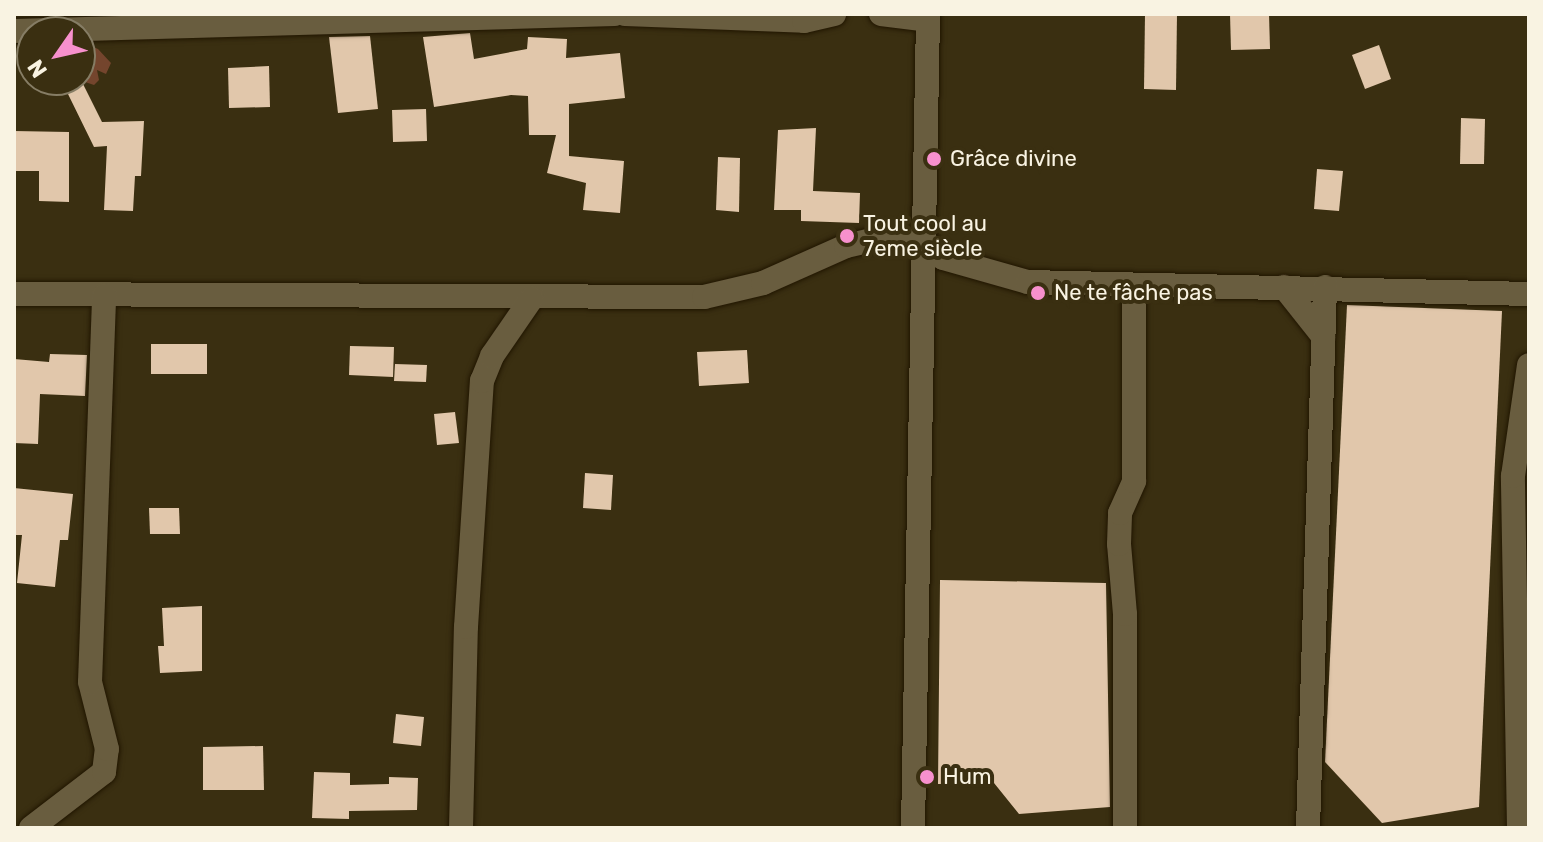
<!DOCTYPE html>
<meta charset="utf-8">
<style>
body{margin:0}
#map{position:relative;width:1543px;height:842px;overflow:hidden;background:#3a2f11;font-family:Rubik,sans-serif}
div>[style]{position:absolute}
.green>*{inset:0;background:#74452d}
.building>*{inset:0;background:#e1c7ab}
.roads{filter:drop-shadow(0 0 2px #211600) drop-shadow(0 0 2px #211600)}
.minor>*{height:24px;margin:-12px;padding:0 12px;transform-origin:12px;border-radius:12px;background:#695d3f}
.dots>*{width:22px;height:22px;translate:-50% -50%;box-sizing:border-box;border:4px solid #3a2f11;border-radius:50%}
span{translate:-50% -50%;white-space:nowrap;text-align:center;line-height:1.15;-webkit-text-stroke:8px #3a2f11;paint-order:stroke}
.poi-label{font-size:22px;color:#f9f3e2}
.left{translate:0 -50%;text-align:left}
.frame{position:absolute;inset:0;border:16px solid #f9f3e2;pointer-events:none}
.north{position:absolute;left:16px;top:16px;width:80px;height:80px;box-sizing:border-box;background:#3a2f11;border:2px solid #867d65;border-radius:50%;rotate:236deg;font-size:22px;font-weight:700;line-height:32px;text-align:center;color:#f9f3e2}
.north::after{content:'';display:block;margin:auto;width:28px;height:36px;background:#f790cd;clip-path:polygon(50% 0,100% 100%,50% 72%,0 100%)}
</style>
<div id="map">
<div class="green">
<div style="clip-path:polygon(86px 44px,98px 49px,111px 63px,106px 74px,97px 70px,99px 80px,94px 85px,79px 80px,80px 59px)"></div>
</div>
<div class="building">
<div style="clip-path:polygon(1145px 14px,1177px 14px,1176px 90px,1144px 89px)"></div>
<div style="clip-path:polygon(1230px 14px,1269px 14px,1270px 49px,1231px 50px)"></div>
<div style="clip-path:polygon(470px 33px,474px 59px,527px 49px,528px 37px,567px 39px,566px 58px,620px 53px,625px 98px,569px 104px,569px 156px,624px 161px,620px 213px,583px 210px,586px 183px,547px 173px,556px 135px,529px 135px,528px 96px,511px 95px,434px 107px,423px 37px)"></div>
<div style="clip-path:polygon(370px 36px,378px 109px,338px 113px,329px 37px)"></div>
<div style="clip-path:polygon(1379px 45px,1391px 79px,1365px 89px,1352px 55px)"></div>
<div style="clip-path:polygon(269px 66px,270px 107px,229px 108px,228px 68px)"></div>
<div style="clip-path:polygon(83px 84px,102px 122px,144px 121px,141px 176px,135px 176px,133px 211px,104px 210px,107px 146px,94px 147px,67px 92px)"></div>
<div style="clip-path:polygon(426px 109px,427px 141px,393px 142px,392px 110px)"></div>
<div style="clip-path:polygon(1461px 118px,1485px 119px,1484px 164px,1460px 164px)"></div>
<div style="clip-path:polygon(816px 128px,813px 191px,860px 193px,859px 223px,801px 221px,801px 210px,774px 210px,778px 130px)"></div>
<div style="clip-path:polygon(14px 131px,69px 132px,69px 202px,39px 201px,39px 171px,14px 171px)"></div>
<div style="clip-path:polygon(718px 157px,740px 158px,739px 212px,716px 210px)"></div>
<div style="clip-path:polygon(1317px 169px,1343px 171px,1339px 211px,1314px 209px)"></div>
<div style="clip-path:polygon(1347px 305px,1502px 311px,1479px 807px,1382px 823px,1325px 762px)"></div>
<div style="clip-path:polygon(151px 344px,207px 344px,207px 374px,151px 374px)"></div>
<div style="clip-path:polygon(350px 346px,394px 347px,393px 377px,349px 375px)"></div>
<div style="clip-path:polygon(747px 350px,749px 383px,699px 386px,697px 352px)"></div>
<div style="clip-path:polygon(50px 354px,87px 355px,85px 396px,40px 394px,38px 444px,14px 443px,14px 359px,49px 362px)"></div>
<div style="clip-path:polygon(395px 364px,427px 365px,426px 382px,394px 381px)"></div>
<div style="clip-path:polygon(455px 412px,459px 443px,437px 445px,434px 414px)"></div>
<div style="clip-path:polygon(585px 473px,613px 475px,611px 510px,583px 508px)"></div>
<div style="clip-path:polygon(14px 488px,73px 494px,68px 540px,60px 540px,55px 587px,17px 583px,22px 535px,14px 535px)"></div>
<div style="clip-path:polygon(149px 508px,179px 508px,180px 534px,150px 534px)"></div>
<div style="clip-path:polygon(940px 580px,1106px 583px,1110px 807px,1019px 814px,994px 783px,938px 784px)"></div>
<div style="clip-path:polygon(202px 606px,202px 671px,160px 673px,158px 646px,164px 646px,162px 608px)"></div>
<div style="clip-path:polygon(396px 714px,424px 717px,421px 746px,393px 743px)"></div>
<div style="clip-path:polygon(263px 746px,264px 790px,203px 790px,203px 747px)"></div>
<div style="clip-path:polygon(314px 772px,350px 773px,350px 785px,389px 784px,389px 777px,418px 778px,417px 810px,349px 811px,349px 819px,312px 818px)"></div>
</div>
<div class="roads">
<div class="minor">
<div style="left:625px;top:14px;width:179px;rotate:2.2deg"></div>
<div style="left:804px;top:21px;width:31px;rotate:-13deg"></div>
<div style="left:881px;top:14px;width:47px;rotate:7.3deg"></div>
<div style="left:14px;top:31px;width:601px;rotate:-1.62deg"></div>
<div style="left:1284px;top:287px;width:63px;rotate:51.5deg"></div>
<div style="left:14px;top:294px;width:690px;rotate:0.25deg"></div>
<div style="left:704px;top:297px;width:61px;rotate:-13.3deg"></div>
<div style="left:763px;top:283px;width:91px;rotate:-24deg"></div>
<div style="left:846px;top:246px;width:28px;rotate:-13deg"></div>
<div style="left:873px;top:240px;width:51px;rotate:1.1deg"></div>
<div style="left:924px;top:241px;width:25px;rotate:42deg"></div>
<div style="left:943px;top:258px;width:88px;rotate:15.8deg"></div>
<div style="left:1028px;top:282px;width:501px;rotate:1.37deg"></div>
<div style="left:31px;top:828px;width:92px;rotate:-37.5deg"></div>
<div style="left:104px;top:772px;width:23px;rotate:-83deg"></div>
<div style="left:107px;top:749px;width:69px;rotate:-104.2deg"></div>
<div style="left:90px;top:682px;width:387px;rotate:-87.9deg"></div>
<div style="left:461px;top:828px;width:201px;rotate:-88.6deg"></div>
<div style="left:466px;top:627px;width:247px;rotate:-86.3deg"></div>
<div style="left:482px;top:381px;width:27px;rotate:-68deg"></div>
<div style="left:492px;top:356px;width:70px;rotate:-55.4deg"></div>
<div style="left:913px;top:828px;width:814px;rotate:-88.94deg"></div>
<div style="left:1125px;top:828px;width:214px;rotate:-90deg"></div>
<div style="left:1125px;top:614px;width:70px;rotate:-94.9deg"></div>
<div style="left:1119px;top:544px;width:31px;rotate:-88deg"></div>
<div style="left:1120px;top:513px;width:35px;rotate:-66deg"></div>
<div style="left:1134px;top:481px;width:196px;rotate:-90deg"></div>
<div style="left:1308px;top:828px;width:541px;rotate:-88.2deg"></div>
<div style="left:1519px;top:828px;width:352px;rotate:-91deg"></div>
<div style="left:1513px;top:476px;width:112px;rotate:-81.8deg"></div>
</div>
</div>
<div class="dots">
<div style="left:934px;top:159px;background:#f790cd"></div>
<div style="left:847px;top:236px;background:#f790cd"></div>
<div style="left:1038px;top:293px;background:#f790cd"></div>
<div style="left:927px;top:777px;background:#f790cd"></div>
</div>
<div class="poi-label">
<span class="left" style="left:950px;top:159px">Grâce divine</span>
<span class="left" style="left:863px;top:236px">Tout cool au<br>7eme siècle</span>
<span class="left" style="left:1054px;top:293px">Ne te fâche pas</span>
<span class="left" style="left:943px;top:777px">Hum</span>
</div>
<div class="frame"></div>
<div class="north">N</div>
</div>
